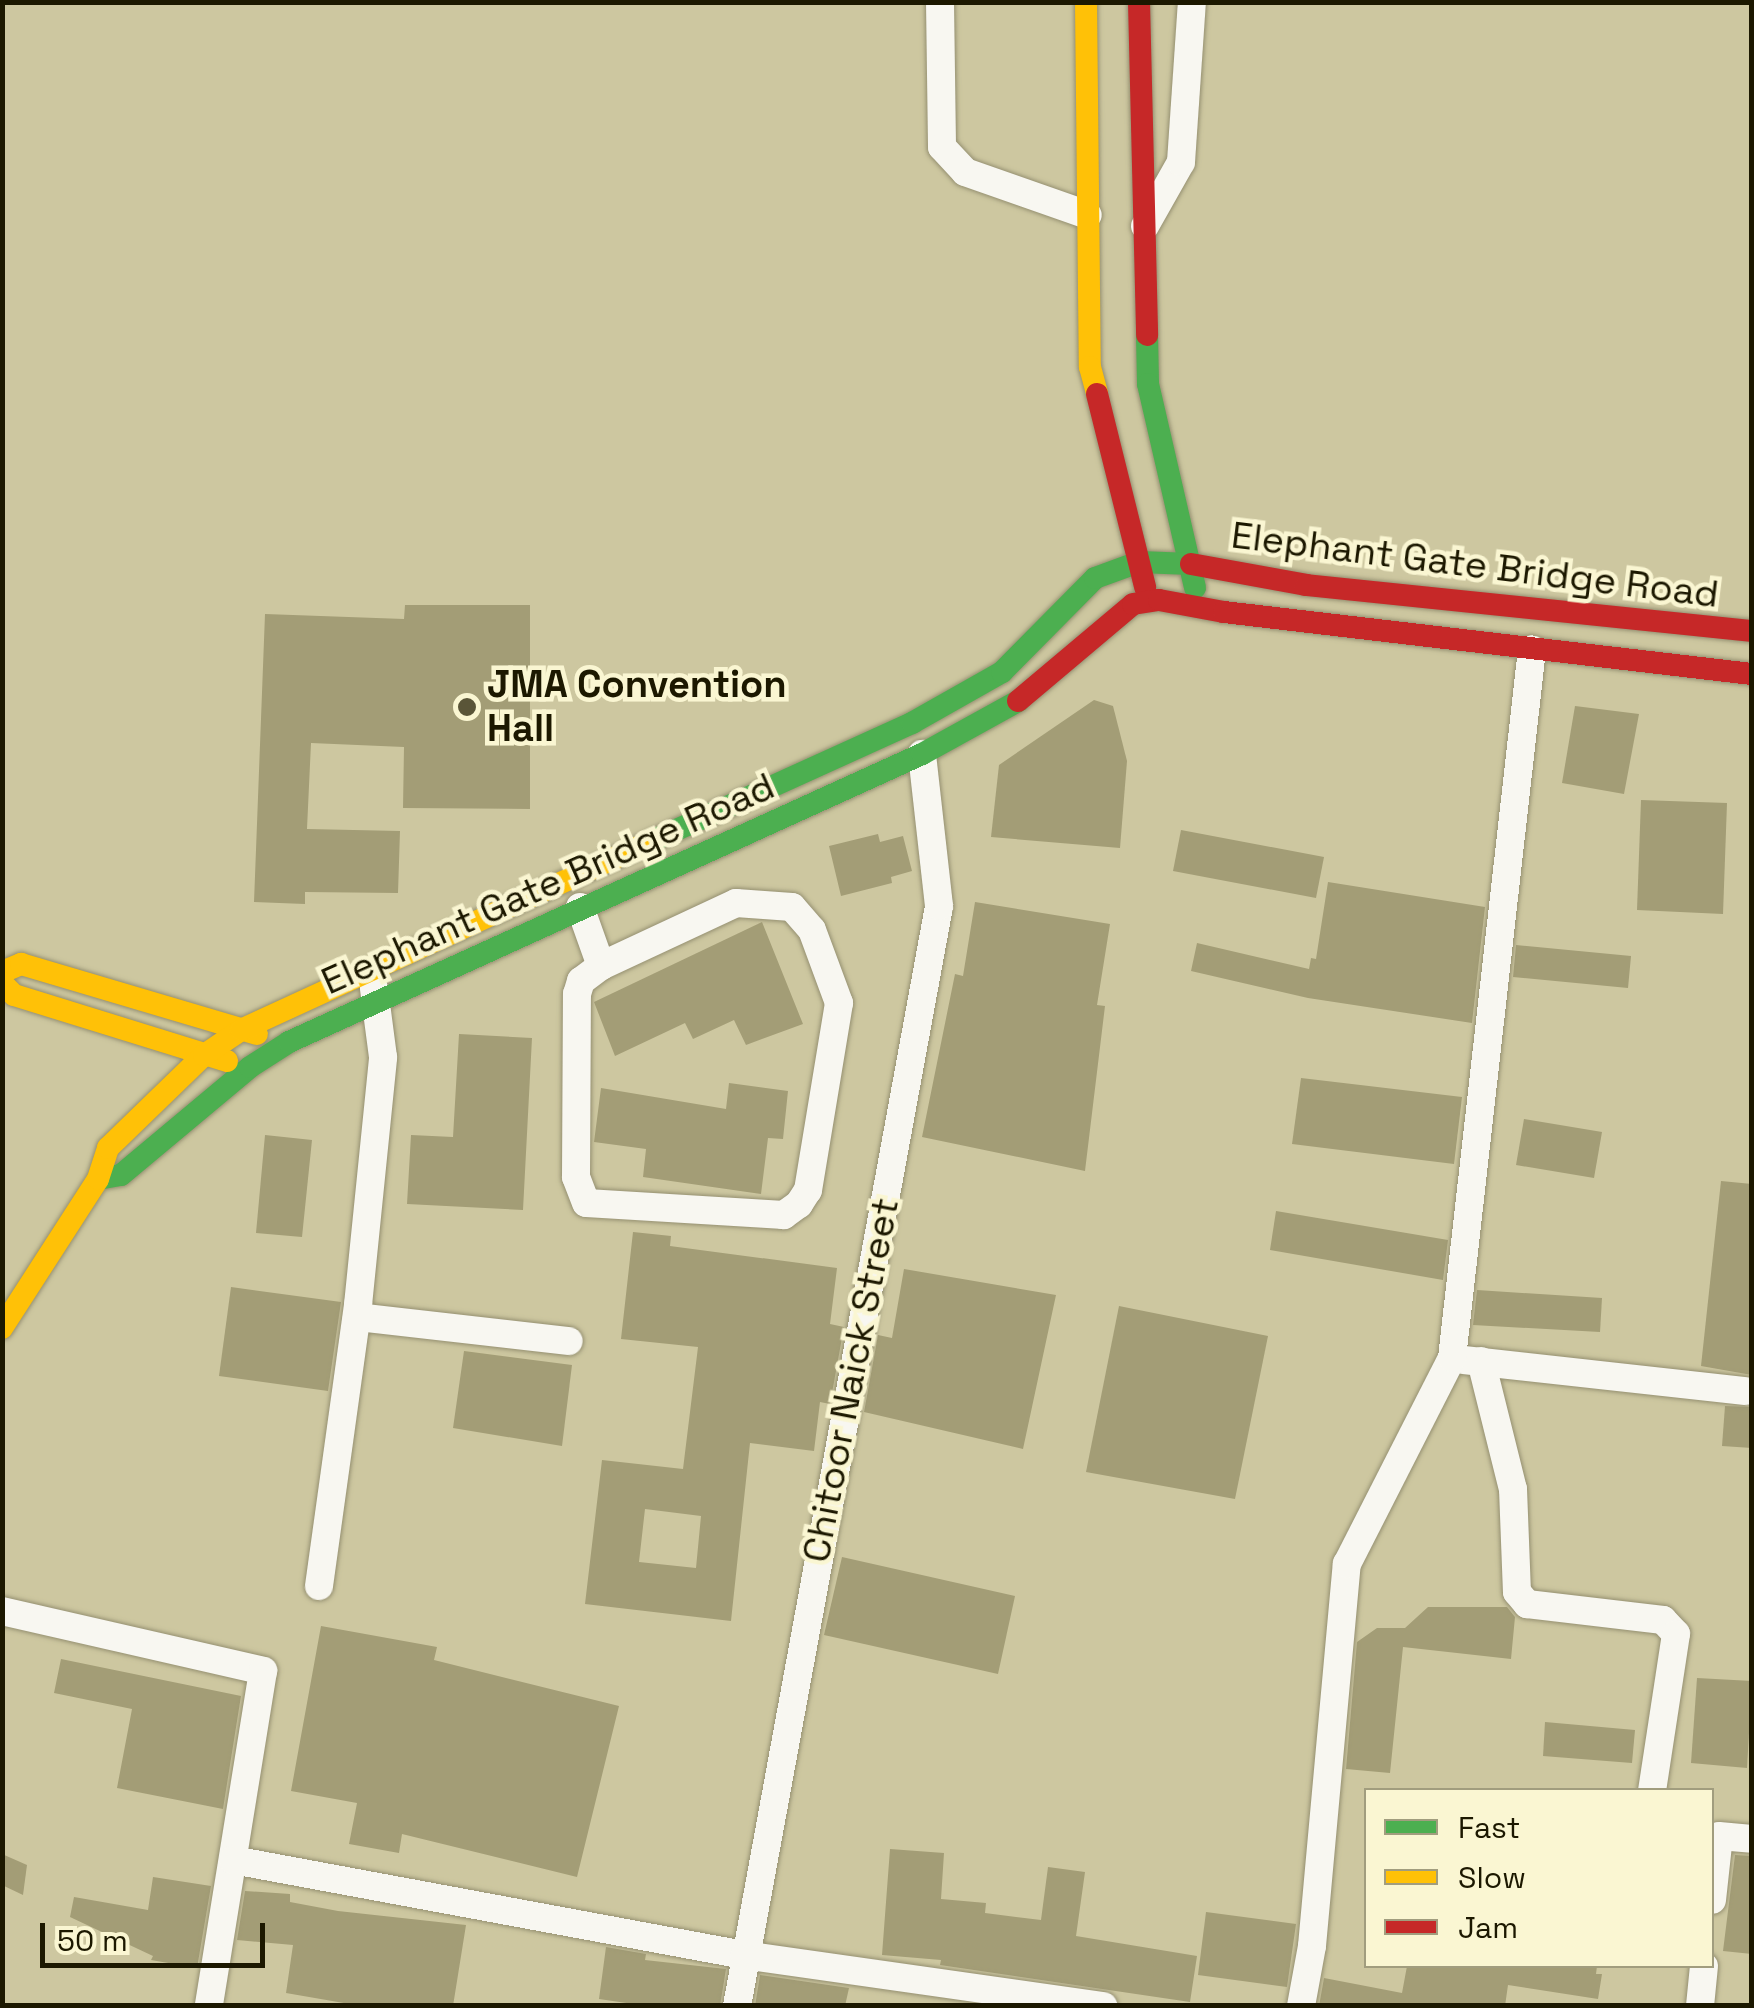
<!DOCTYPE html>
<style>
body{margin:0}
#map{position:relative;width:1754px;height:2008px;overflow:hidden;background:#cdc7a0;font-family:"Space Grotesk",sans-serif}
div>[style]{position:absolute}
.building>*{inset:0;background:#a39d76}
.roads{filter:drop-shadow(0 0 2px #959071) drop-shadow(0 0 2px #959071)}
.street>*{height:28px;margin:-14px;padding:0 14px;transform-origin:14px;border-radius:14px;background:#f8f7f1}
.fast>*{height:22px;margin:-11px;padding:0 11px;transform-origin:11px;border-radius:11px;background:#4caf50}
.slow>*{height:22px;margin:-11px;padding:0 11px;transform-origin:11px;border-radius:11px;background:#ffc107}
.jam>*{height:22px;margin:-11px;padding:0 11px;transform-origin:11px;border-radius:11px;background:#c62828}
.dots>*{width:28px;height:28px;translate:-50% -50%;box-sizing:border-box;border:5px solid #faf6d2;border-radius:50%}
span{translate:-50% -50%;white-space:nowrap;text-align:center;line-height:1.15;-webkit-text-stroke:9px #faf6d2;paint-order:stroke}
.street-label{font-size:38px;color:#1c1800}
.poi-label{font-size:38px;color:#1c1800;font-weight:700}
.left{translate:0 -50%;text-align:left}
.frame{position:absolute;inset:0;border:5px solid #1c1800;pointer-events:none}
.legend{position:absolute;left:1364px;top:1788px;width:350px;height:180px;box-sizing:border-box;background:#faf6d2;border:2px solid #a19d7e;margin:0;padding:12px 18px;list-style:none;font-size:30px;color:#1c1800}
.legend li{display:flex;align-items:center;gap:20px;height:50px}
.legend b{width:50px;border:2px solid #a19d7e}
.scale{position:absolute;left:40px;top:1923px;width:225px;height:45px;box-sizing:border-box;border:5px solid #1c1800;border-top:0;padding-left:12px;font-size:30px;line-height:35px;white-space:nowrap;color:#1c1800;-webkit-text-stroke:8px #faf6d2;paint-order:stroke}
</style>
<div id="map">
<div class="building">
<div style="clip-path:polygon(405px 605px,530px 605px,530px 809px,403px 808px,404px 747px,311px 743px,307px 829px,400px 831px,398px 893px,305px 892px,305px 904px,254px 902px,265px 614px,404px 619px)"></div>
<div style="clip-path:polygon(1094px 700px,1113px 706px,1127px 761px,1120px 848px,991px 837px,999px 765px)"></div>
<div style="clip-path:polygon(1575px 706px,1639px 714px,1624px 794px,1562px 783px)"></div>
<div style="clip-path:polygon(1641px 800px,1727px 803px,1723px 914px,1637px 910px)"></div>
<div style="clip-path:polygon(1181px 830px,1324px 857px,1316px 898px,1173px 871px)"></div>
<div style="clip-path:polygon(878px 834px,880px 842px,903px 836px,912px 871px,891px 877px,892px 883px,841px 896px,829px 846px)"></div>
<div style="clip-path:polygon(1328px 882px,1485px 907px,1472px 1023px,1308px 998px,1191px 971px,1197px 943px,1309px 969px,1311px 958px,1316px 959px)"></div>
<div style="clip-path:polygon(975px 902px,1110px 924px,1097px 1005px,1105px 1006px,1085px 1171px,922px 1137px,955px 974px,963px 976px)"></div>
<div style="clip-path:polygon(762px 922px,803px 1024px,746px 1045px,734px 1020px,693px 1039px,685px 1023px,615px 1056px,594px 1002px)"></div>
<div style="clip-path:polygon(1516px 945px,1631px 956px,1628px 988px,1513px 977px)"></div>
<div style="clip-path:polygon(459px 1034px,532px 1038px,523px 1210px,407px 1204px,411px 1135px,453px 1137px)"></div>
<div style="clip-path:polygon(1301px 1078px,1462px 1097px,1454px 1164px,1292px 1144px)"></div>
<div style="clip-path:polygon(729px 1083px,788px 1091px,783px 1139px,768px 1138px,761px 1194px,643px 1177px,646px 1149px,594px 1142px,601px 1088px,726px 1109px)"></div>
<div style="clip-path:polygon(1524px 1119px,1602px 1132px,1594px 1178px,1516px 1165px)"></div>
<div style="clip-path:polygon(265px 1135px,312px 1140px,302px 1237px,256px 1233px)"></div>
<div style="clip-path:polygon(1721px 1181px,1752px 1184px,1752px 1375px,1701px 1366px)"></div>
<div style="clip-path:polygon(1276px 1211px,1448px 1240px,1443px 1280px,1270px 1250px)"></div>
<div style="clip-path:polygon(evenodd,633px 1232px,671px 1236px,670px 1246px,837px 1268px,830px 1324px,844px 1327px,830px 1404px,820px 1402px,814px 1451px,750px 1443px,731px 1621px,585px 1604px,602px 1460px,683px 1469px,698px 1347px,621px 1339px,633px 1232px,645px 1509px,701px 1516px,696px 1568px,639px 1562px,645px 1509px)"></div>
<div style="clip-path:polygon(904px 1269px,1056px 1295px,1023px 1449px,864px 1412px,878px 1335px,892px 1338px)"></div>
<div style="clip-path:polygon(231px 1287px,341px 1302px,328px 1391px,219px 1376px)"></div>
<div style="clip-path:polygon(1477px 1290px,1602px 1298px,1600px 1332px,1473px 1325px)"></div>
<div style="clip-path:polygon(1119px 1306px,1268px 1336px,1235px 1499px,1086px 1472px)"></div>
<div style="clip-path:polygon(464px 1351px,572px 1365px,562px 1446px,453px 1428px)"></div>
<div style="clip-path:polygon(1725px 1406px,1752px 1407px,1752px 1448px,1722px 1446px)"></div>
<div style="clip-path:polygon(842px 1557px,1015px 1596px,998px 1674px,824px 1635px)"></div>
<div style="clip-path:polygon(1428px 1607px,1507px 1607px,1515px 1617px,1511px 1659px,1403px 1647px,1390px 1773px,1346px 1769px,1357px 1642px,1377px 1628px,1405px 1628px)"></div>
<div style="clip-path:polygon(321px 1626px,437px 1647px,434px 1660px,619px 1706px,577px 1877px,402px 1834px,399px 1853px,349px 1844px,357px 1803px,291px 1791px)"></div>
<div style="clip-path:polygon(61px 1659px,241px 1696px,223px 1809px,117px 1788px,132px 1709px,54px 1693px)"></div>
<div style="clip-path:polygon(1697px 1678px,1752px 1681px,1747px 1768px,1691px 1763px)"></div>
<div style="clip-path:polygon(1545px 1722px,1635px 1730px,1632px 1763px,1543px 1756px)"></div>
<div style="clip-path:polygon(890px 1849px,944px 1853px,941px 1899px,986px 1903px,985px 1913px,1041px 1920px,1048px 1867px,1085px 1872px,1076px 1936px,1197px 1956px,1190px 2002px,940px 1965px,941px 1960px,882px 1955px)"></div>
<div style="clip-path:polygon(2px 1854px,27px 1865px,23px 1895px,2px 1885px)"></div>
<div style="clip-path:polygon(1735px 1855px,1752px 1856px,1752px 1954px,1723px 1951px)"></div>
<div style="clip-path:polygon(153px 1877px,211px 1886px,197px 1968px,151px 1960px,153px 1956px,70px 1917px,74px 1897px,148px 1910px)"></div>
<div style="clip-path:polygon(245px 1891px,290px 1894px,290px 1902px,338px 1911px,466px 1925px,453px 2006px,361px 2006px,286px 1993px,293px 1945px,237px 1940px)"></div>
<div style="clip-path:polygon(1206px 1912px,1296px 1924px,1287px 1987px,1198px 1975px)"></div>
<div style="clip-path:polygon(606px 1947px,646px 1954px,645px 1960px,726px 1969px,720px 2006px,647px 2006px,599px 1999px)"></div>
<div style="clip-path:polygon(1407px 1966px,1597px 1966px,1596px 1974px,1602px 1974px,1598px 1999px,1508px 1985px,1505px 2006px,1319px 2006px,1324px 1978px,1402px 1993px)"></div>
<div style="clip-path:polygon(760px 1975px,849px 1988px,845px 2006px,755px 2006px)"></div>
</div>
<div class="roads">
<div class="street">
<div style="left:940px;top:2px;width:145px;rotate:89.2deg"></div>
<div style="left:942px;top:147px;width:34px;rotate:47deg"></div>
<div style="left:965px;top:172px;width:130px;rotate:19.3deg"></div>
<div style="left:1145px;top:226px;width:73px;rotate:-60.6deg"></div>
<div style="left:1181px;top:162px;width:160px;rotate:-86.1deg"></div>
<div style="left:580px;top:907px;width:63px;rotate:70.4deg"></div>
<div style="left:601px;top:966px;width:149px;rotate:-25deg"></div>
<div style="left:736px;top:903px;width:56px;rotate:4.1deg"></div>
<div style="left:792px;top:907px;width:30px;rotate:49deg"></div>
<div style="left:812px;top:930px;width:78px;rotate:69.7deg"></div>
<div style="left:839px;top:1003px;width:190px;rotate:99.4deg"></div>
<div style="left:808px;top:1190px;width:17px;rotate:123deg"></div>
<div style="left:799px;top:1204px;width:19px;rotate:144deg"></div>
<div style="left:784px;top:1215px;width:198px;rotate:-176.5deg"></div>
<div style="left:586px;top:1203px;width:28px;rotate:-111deg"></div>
<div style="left:576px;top:1177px;width:183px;rotate:-89.7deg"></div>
<div style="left:577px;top:994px;width:14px;rotate:-73deg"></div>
<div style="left:581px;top:981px;width:25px;rotate:-37deg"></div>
<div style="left:357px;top:1317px;width:213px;rotate:6.5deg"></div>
<div style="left:1464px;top:1360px;width:283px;rotate:6.3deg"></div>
<div style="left:1481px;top:1361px;width:132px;rotate:76deg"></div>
<div style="left:1513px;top:1489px;width:103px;rotate:87.8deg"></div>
<div style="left:1517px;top:1592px;width:16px;rotate:50deg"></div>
<div style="left:1527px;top:1604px;width:137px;rotate:6.7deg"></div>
<div style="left:1663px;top:1620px;width:19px;rotate:47deg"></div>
<div style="left:1676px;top:1634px;width:158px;rotate:98.7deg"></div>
<div style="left:319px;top:1586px;width:284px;rotate:-82.1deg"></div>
<div style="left:358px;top:1305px;width:249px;rotate:-84.2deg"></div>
<div style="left:383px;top:1057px;width:69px;rotate:-97.5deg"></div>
<div style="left:2px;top:1611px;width:268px;rotate:12.9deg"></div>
<div style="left:263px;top:1671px;width:339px;rotate:99.2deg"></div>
<div style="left:233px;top:1860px;width:520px;rotate:10.53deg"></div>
<div style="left:744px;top:1955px;width:363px;rotate:8.1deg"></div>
<div style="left:1712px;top:1900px;width:64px;rotate:-83.8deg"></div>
<div style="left:1719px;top:1836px;width:33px;rotate:5deg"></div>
<div style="left:737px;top:2006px;width:1118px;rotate:-79.59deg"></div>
<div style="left:939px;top:906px;width:153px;rotate:-96.4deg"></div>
<div style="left:1301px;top:2006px;width:61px;rotate:-79.6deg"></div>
<div style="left:1312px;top:1946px;width:384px;rotate:-84.8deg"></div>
<div style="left:1347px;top:1564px;width:231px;rotate:-63deg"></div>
<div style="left:1452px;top:1358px;width:713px;rotate:-83.56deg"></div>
<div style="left:1700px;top:2006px;width:40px;rotate:-84.3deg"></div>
</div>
<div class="fast">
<div style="left:1147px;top:335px;width:49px;rotate:88.8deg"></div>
<div style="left:1148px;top:384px;width:209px;rotate:77deg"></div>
<div style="left:652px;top:841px;width:286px;rotate:-24.4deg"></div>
<div style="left:912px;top:723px;width:103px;rotate:-29.5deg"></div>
<div style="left:1002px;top:672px;width:132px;rotate:-45.3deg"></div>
<div style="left:1095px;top:578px;width:47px;rotate:-20deg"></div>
<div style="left:1139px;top:562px;width:52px;rotate:2.2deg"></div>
<div style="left:98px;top:1179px;width:23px;rotate:-10deg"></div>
<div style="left:121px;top:1175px;width:168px;rotate:-39.9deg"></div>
<div style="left:250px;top:1067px;width:46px;rotate:-32.7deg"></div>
<div style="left:289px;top:1042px;width:695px;rotate:-24.46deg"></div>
<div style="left:922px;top:754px;width:110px;rotate:-28.9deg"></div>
</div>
<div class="slow">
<div style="left:1086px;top:2px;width:365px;rotate:89.4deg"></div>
<div style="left:1090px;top:367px;width:28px;rotate:75deg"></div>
<div style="left:2px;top:972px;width:21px;rotate:-23deg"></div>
<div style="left:21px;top:964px;width:246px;rotate:16.5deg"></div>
<div style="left:2px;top:983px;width:17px;rotate:45deg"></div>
<div style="left:14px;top:995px;width:223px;rotate:17.2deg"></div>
<div style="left:2px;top:1328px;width:177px;rotate:-57.2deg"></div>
<div style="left:98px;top:1179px;width:33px;rotate:-72deg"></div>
<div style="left:108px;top:1148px;width:134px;rotate:-44.1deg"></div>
<div style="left:204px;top:1055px;width:45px;rotate:-34deg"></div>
<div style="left:241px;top:1030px;width:452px;rotate:-24.7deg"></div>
</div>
<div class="jam">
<div style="left:1139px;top:2px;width:333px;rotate:88.6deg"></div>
<div style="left:1097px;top:394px;width:199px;rotate:76deg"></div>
<div style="left:1191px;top:564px;width:117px;rotate:10.3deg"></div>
<div style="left:1306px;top:585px;width:448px;rotate:5.9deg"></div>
<div style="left:1018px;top:701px;width:150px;rotate:-40.1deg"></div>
<div style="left:1133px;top:604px;width:26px;rotate:-9deg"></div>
<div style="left:1159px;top:600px;width:66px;rotate:10.5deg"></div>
<div style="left:1224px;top:612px;width:532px;rotate:6.7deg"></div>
</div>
</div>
<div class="dots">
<div style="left:467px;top:707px;background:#5a5538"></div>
</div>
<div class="street-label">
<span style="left:1475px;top:565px;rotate:7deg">Elephant Gate Bridge Road</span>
<span style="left:548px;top:884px;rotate:-24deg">Elephant Gate Bridge Road</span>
<span style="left:851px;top:1380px;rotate:-79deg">Chitoor Naick Street</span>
</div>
<div class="poi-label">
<span class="left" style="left:487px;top:707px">JMA Convention<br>Hall</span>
</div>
<div class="frame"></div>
<ul class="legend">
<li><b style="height:12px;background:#4caf50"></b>Fast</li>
<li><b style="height:12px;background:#ffc107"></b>Slow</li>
<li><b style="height:12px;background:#c62828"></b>Jam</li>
</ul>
<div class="scale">50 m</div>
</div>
